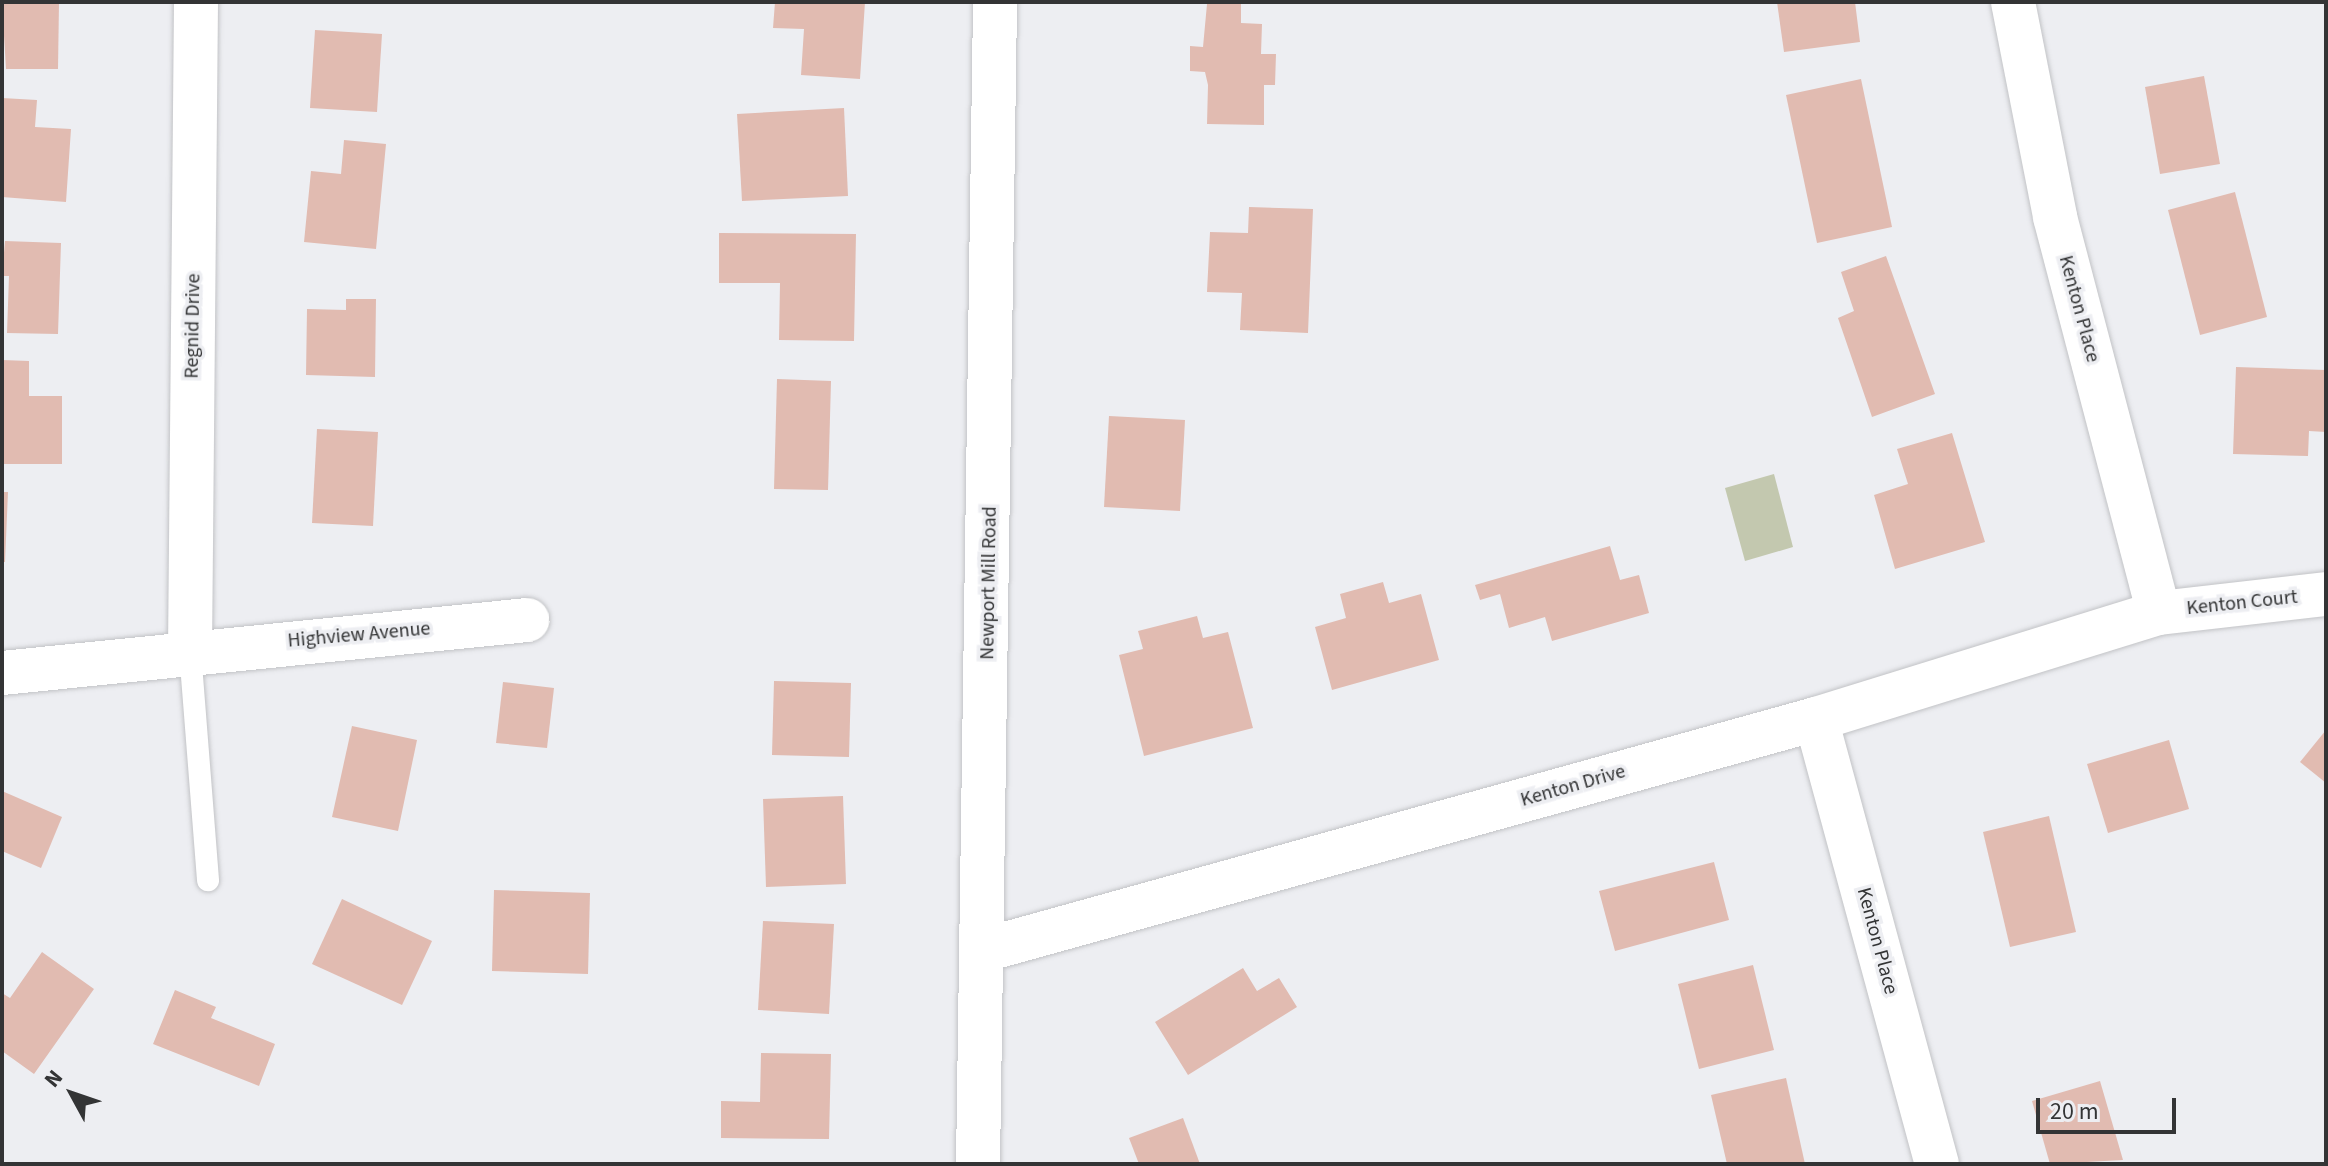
<!DOCTYPE html>
<style>
body{margin:0}
#map{position:relative;width:2328px;height:1166px;overflow:hidden;background:#edeef2;font-family:"Source Sans 3",sans-serif}
div>[style]{position:absolute}
.green>*{inset:0;background:#c3c8af}
.building>*{inset:0;background:#e1bbb1}
.roads{filter:drop-shadow(0 0 2px #c2c3c6) drop-shadow(0 0 2px #c2c3c6)}
.service>*{height:22px;margin:-11px;padding:0 11px;transform-origin:11px;border-radius:11px;background:#fff}
.minor>*{height:44px;margin:-22px;padding:0 22px;transform-origin:22px;border-radius:22px;background:#fff}
.tertiary>*{height:44px;margin:-22px;padding:0 22px;transform-origin:22px;border-radius:22px;background:#fff}
span{translate:-50% -50%;white-space:nowrap;text-align:center;line-height:1.15;-webkit-text-stroke:7px #edeef2;paint-order:stroke}
.street-label{font-size:20px;color:#333435}
.frame{position:absolute;inset:0;border:4px solid #333435;pointer-events:none}
.north{position:absolute;left:32px;top:1054px;width:80px;height:80px;-webkit-text-stroke:6px #edeef2;paint-order:stroke;rotate:310deg;font-size:22px;font-weight:700;line-height:32px;text-align:center;color:#333435}
.north::after{content:'';display:block;margin:auto;width:28px;height:36px;background:#333435;clip-path:polygon(50% 0,100% 100%,50% 72%,0 100%)}
.scale{position:absolute;left:2036px;top:1098px;width:140px;height:36px;box-sizing:border-box;border:4px solid #333435;border-top:0;padding-left:10px;font-size:24px;line-height:28px;white-space:nowrap;color:#333435;-webkit-text-stroke:6px #edeef2;paint-order:stroke}
</style>
<div id="map">
<div class="green">
<div style="clip-path:polygon(1774px 474px,1793px 547px,1745px 561px,1725px 488px)"></div>
</div>
<div class="building">
<div style="clip-path:polygon(2px 2px,59px 2px,58px 69px,6px 69px)"></div>
<div style="clip-path:polygon(775px 2px,865px 2px,860px 79px,801px 75px,804px 29px,773px 28px)"></div>
<div style="clip-path:polygon(1241px 2px,1241px 23px,1262px 24px,1261px 54px,1276px 54px,1275px 85px,1264px 85px,1264px 125px,1207px 124px,1208px 85px,1205px 72px,1190px 71px,1190px 46px,1203px 47px,1207px 4px)"></div>
<div style="clip-path:polygon(1777px 2px,1855px 2px,1860px 42px,1784px 52px)"></div>
<div style="clip-path:polygon(315px 30px,382px 34px,377px 112px,310px 108px)"></div>
<div style="clip-path:polygon(2204px 76px,2220px 164px,2160px 174px,2145px 87px)"></div>
<div style="clip-path:polygon(1861px 79px,1892px 227px,1817px 243px,1786px 95px)"></div>
<div style="clip-path:polygon(2px 98px,37px 100px,35px 127px,71px 129px,66px 202px,2px 197px)"></div>
<div style="clip-path:polygon(844px 108px,848px 196px,742px 201px,737px 114px)"></div>
<div style="clip-path:polygon(344px 140px,386px 144px,376px 249px,304px 242px,311px 171px,341px 174px)"></div>
<div style="clip-path:polygon(2235px 192px,2267px 317px,2200px 335px,2168px 210px)"></div>
<div style="clip-path:polygon(1249px 207px,1313px 209px,1308px 333px,1240px 330px,1242px 293px,1207px 292px,1210px 232px,1248px 233px)"></div>
<div style="clip-path:polygon(719px 233px,856px 234px,854px 341px,779px 340px,780px 283px,719px 283px)"></div>
<div style="clip-path:polygon(5px 241px,61px 243px,58px 334px,7px 333px,9px 276px,2px 276px)"></div>
<div style="clip-path:polygon(1886px 256px,1935px 394px,1872px 417px,1838px 318px,1854px 311px,1841px 272px)"></div>
<div style="clip-path:polygon(346px 299px,376px 299px,375px 377px,306px 375px,307px 309px,346px 310px)"></div>
<div style="clip-path:polygon(2px 360px,29px 361px,29px 396px,62px 396px,62px 464px,2px 464px)"></div>
<div style="clip-path:polygon(2236px 367px,2326px 370px,2326px 432px,2309px 431px,2308px 456px,2233px 454px)"></div>
<div style="clip-path:polygon(777px 379px,831px 381px,828px 490px,774px 489px)"></div>
<div style="clip-path:polygon(1109px 416px,1185px 420px,1180px 511px,1104px 507px)"></div>
<div style="clip-path:polygon(317px 429px,378px 432px,373px 526px,312px 523px)"></div>
<div style="clip-path:polygon(1952px 433px,1985px 542px,1895px 569px,1874px 495px,1908px 484px,1897px 449px)"></div>
<div style="clip-path:polygon(2px 492px,8px 492px,5px 562px,2px 562px)"></div>
<div style="clip-path:polygon(1610px 546px,1620px 580px,1639px 575px,1649px 613px,1552px 641px,1545px 617px,1509px 628px,1500px 594px,1480px 600px,1475px 585px)"></div>
<div style="clip-path:polygon(1383px 582px,1389px 603px,1421px 594px,1439px 660px,1332px 690px,1315px 627px,1346px 618px,1340px 594px)"></div>
<div style="clip-path:polygon(1197px 616px,1203px 638px,1228px 632px,1253px 728px,1144px 756px,1119px 655px,1143px 649px,1138px 631px)"></div>
<div style="clip-path:polygon(774px 681px,851px 683px,849px 757px,772px 755px)"></div>
<div style="clip-path:polygon(503px 682px,554px 688px,547px 748px,496px 743px)"></div>
<div style="clip-path:polygon(352px 726px,417px 740px,398px 831px,332px 817px)"></div>
<div style="clip-path:polygon(2326px 730px,2326px 783px,2300px 762px)"></div>
<div style="clip-path:polygon(2169px 740px,2189px 809px,2108px 833px,2087px 764px)"></div>
<div style="clip-path:polygon(2px 791px,62px 817px,41px 868px,2px 851px)"></div>
<div style="clip-path:polygon(843px 796px,846px 884px,766px 887px,763px 799px)"></div>
<div style="clip-path:polygon(2049px 816px,2076px 932px,2010px 947px,1983px 832px)"></div>
<div style="clip-path:polygon(1714px 862px,1729px 920px,1615px 951px,1599px 891px)"></div>
<div style="clip-path:polygon(494px 890px,590px 893px,588px 974px,492px 971px)"></div>
<div style="clip-path:polygon(342px 899px,432px 941px,402px 1005px,312px 964px)"></div>
<div style="clip-path:polygon(763px 921px,834px 924px,829px 1014px,758px 1010px)"></div>
<div style="clip-path:polygon(42px 952px,94px 989px,34px 1074px,2px 1051px,2px 993px,10px 998px)"></div>
<div style="clip-path:polygon(1753px 965px,1774px 1050px,1699px 1069px,1678px 984px)"></div>
<div style="clip-path:polygon(1243px 968px,1257px 991px,1279px 978px,1297px 1007px,1188px 1075px,1155px 1022px)"></div>
<div style="clip-path:polygon(175px 990px,216px 1007px,211px 1018px,275px 1044px,259px 1086px,153px 1044px)"></div>
<div style="clip-path:polygon(761px 1053px,831px 1054px,829px 1139px,721px 1138px,721px 1101px,760px 1102px)"></div>
<div style="clip-path:polygon(1786px 1078px,1805px 1164px,1727px 1164px,1711px 1095px)"></div>
<div style="clip-path:polygon(2100px 1081px,2123px 1160px,2050px 1164px,2032px 1101px)"></div>
<div style="clip-path:polygon(1183px 1118px,1200px 1164px,1139px 1164px,1129px 1138px)"></div>
</div>
<div class="roads">
<div class="service">
<div style="left:190px;top:651px;width:230px;rotate:85.5deg"></div>
</div>
<div class="minor">
<div style="left:2013px;top:2px;width:219px;rotate:78.9deg"></div>
<div style="left:2055px;top:217px;width:409px;rotate:75.3deg"></div>
<div style="left:190px;top:651px;width:649px;rotate:-89.47deg"></div>
<div style="left:2px;top:673px;width:528px;rotate:-5.76deg"></div>
<div style="left:1816px;top:719px;width:461px;rotate:74.8deg"></div>
<div style="left:984px;top:950px;width:863px;rotate:-15.52deg"></div>
<div style="left:1816px;top:719px;width:359px;rotate:-17.2deg"></div>
<div style="left:2159px;top:613px;width:168px;rotate:-6.5deg"></div>
</div>
<div class="tertiary">
<div style="left:978px;top:1164px;width:1162px;rotate:-89.16deg"></div>
</div>
</div>
<div class="street-label">
<span style="left:2079px;top:309px;rotate:75deg">Kenton Place</span>
<span style="left:193px;top:326px;rotate:-89deg">Regnid Drive</span>
<span style="left:989px;top:583px;rotate:-89deg">Newport Mill Road</span>
<span style="left:2242px;top:603px;rotate:-6deg">Kenton Court</span>
<span style="left:359px;top:635px;rotate:-5deg">Highview Avenue</span>
<span style="left:1573px;top:786px;rotate:-16deg">Kenton Drive</span>
<span style="left:1877px;top:941px;rotate:75deg">Kenton Place</span>
</div>
<div class="frame"></div>
<div class="north">N</div>
<div class="scale">20 m</div>
</div>
